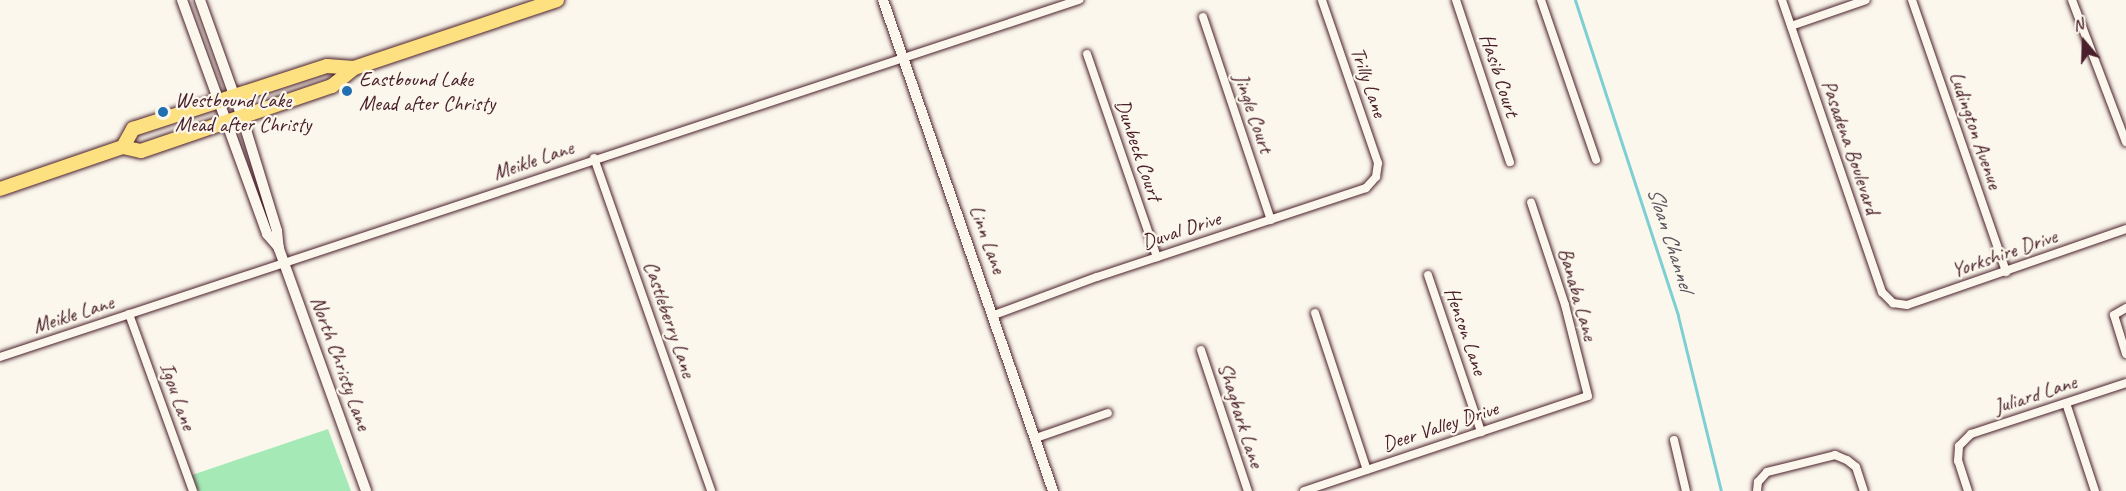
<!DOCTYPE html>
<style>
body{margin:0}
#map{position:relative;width:2126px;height:491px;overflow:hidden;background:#fbf7ec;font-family:Caveat,sans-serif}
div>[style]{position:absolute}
.green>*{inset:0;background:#a5eab6}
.stream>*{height:3px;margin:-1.5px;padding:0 1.5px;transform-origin:1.5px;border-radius:1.5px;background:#7dcfd4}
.roads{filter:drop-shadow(0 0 2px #4a1f2b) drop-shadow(0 0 2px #4a1f2b)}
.minor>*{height:8px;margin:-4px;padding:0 4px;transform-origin:4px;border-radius:4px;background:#fbf7ec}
.tertiary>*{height:10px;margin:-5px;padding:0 5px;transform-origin:5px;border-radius:5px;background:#fbf7ec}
.primary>*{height:14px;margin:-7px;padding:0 7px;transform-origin:7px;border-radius:7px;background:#fde080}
.dots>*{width:16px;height:16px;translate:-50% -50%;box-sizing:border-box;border:3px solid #fbf7ec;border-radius:50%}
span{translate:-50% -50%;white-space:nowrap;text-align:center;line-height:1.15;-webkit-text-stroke:4.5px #fbf7ec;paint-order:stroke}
.street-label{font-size:21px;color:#4a1f2b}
.poi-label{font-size:21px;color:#4a1f2b}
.left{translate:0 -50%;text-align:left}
.water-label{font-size:22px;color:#59545e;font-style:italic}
.north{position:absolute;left:2054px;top:12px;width:60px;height:60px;-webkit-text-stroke:4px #fbf7ec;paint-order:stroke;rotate:341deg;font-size:16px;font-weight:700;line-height:24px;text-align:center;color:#4a1f2b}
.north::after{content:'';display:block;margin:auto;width:21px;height:27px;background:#4a1f2b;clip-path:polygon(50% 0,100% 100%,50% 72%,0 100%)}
</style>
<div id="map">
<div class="green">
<div style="clip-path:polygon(328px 429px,351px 491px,198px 491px,192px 475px)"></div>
</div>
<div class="stream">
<div style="left:1575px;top:0;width:332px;rotate:71.9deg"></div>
<div style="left:1678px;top:316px;width:180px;rotate:76.2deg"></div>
</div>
<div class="roads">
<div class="minor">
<div style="left:1456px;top:0;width:171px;rotate:71.6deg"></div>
<div style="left:1541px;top:0;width:169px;rotate:71deg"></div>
<div style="left:1782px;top:0;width:309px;rotate:71.1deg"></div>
<div style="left:1882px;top:292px;width:16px;rotate:45deg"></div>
<div style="left:1893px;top:303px;width:14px;rotate:8deg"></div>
<div style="left:1907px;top:305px;width:232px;rotate:-19.1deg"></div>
<div style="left:1912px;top:0;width:288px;rotate:70.9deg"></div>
<div style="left:2072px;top:0;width:152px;rotate:69.2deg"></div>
<div style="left:1203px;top:17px;width:214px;rotate:71.5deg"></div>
<div style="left:1791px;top:26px;width:79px;rotate:-19.1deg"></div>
<div style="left:1087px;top:54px;width:215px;rotate:71deg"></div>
<div style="left:594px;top:158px;width:353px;rotate:70.6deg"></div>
<div style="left:1428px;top:275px;width:166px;rotate:71.3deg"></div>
<div style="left:2126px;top:308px;width:14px;rotate:150deg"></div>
<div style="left:2114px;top:315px;width:41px;rotate:72.9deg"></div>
<div style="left:1315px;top:313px;width:165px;rotate:71.7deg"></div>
<div style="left:129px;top:314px;width:188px;rotate:70.1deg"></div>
<div style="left:994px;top:315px;width:110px;rotate:-20.3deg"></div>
<div style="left:1097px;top:277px;width:283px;rotate:-18.3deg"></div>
<div style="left:1366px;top:188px;width:15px;rotate:-48deg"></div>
<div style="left:1376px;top:177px;width:14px;rotate:-82deg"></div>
<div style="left:1378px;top:163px;width:172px;rotate:-109deg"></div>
<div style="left:1201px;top:350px;width:149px;rotate:71.6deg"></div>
<div style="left:0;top:357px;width:1137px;rotate:-18.31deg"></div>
<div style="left:2066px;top:403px;width:93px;rotate:71.8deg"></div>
<div style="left:1036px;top:438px;width:76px;rotate:-19.1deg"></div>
<div style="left:1674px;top:440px;width:52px;rotate:76.8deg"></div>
<div style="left:1304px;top:491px;width:299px;rotate:-18.5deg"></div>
<div style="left:1588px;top:396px;width:94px;rotate:-104.2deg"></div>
<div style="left:1565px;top:305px;width:108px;rotate:-108.3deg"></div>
<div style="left:1757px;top:491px;width:9px;rotate:-84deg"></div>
<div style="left:1758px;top:482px;width:13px;rotate:-48deg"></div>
<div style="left:1767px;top:472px;width:70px;rotate:-14deg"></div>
<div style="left:1835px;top:455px;width:13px;rotate:23deg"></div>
<div style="left:1847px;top:460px;width:11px;rotate:38deg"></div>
<div style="left:1856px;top:467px;width:25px;rotate:72deg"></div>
<div style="left:1968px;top:491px;width:32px;rotate:-108deg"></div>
<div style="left:1958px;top:461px;width:15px;rotate:-86deg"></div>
<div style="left:1959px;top:446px;width:17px;rotate:-45deg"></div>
<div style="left:1971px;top:434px;width:163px;rotate:-18.2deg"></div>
</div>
<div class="tertiary">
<div style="left:182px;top:0;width:249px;rotate:70deg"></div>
<div style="left:267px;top:234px;width:18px;rotate:49deg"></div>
<div style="left:200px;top:0;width:124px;rotate:70.3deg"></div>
<div style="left:242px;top:117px;width:119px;rotate:72.9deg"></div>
<div style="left:277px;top:231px;width:18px;rotate:84deg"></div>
<div style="left:279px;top:249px;width:257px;rotate:70.2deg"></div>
<div style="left:883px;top:0;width:520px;rotate:70.9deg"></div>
</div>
<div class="primary">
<div style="left:123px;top:147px;width:21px;rotate:-61deg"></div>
<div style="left:133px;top:129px;width:204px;rotate:-18deg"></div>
<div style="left:327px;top:66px;width:27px;rotate:4deg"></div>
<div style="left:0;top:189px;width:130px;rotate:-18.9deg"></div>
<div style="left:123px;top:147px;width:18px;rotate:13deg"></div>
<div style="left:141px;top:151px;width:202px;rotate:-18.8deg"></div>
<div style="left:332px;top:86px;width:28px;rotate:-39deg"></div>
<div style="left:354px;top:68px;width:214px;rotate:-18.5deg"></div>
</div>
</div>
<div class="dots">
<div style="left:347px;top:91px;background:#1f6fb2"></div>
<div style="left:163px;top:112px;background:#1f6fb2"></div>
</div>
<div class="street-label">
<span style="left:1500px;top:75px;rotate:72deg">Hasib Court</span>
<span style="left:1369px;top:82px;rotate:71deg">Trilly Lane</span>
<span style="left:1254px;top:113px;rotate:71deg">Jingle Court</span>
<span style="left:1976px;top:130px;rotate:71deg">Ludington Avenue</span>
<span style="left:1851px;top:147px;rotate:71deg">Pasadena Boulevard</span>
<span style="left:1139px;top:150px;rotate:71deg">Dunbeck Court</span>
<span style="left:533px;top:160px;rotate:-19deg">Meikle Lane</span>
<span style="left:1181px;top:230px;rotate:-18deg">Duval Drive</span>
<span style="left:988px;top:239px;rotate:70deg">Linn Lane</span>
<span style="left:2004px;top:253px;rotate:-19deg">Yorkshire Drive</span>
<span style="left:1578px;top:294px;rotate:74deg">Banaba Lane</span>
<span style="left:73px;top:314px;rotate:-18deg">Meikle Lane</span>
<span style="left:670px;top:319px;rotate:71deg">Castleberry Lane</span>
<span style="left:1466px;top:331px;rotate:71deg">Henson Lane</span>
<span style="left:341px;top:363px;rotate:70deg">North Christy Lane</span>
<span style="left:2035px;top:394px;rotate:-18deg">Juliard Lane</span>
<span style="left:178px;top:396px;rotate:70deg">Igou Lane</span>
<span style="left:1241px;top:415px;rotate:72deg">Shagbark Lane</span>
<span style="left:1440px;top:426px;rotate:-18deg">Deer Valley Drive</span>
</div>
<div class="poi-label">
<span class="left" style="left:359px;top:91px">Eastbound Lake<br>Mead after Christy</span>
<span class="left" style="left:175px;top:112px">Westbound Lake<br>Mead after Christy</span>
</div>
<div class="water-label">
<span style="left:1670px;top:239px;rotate:72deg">Sloan Channel</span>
</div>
<div class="north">N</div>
</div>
